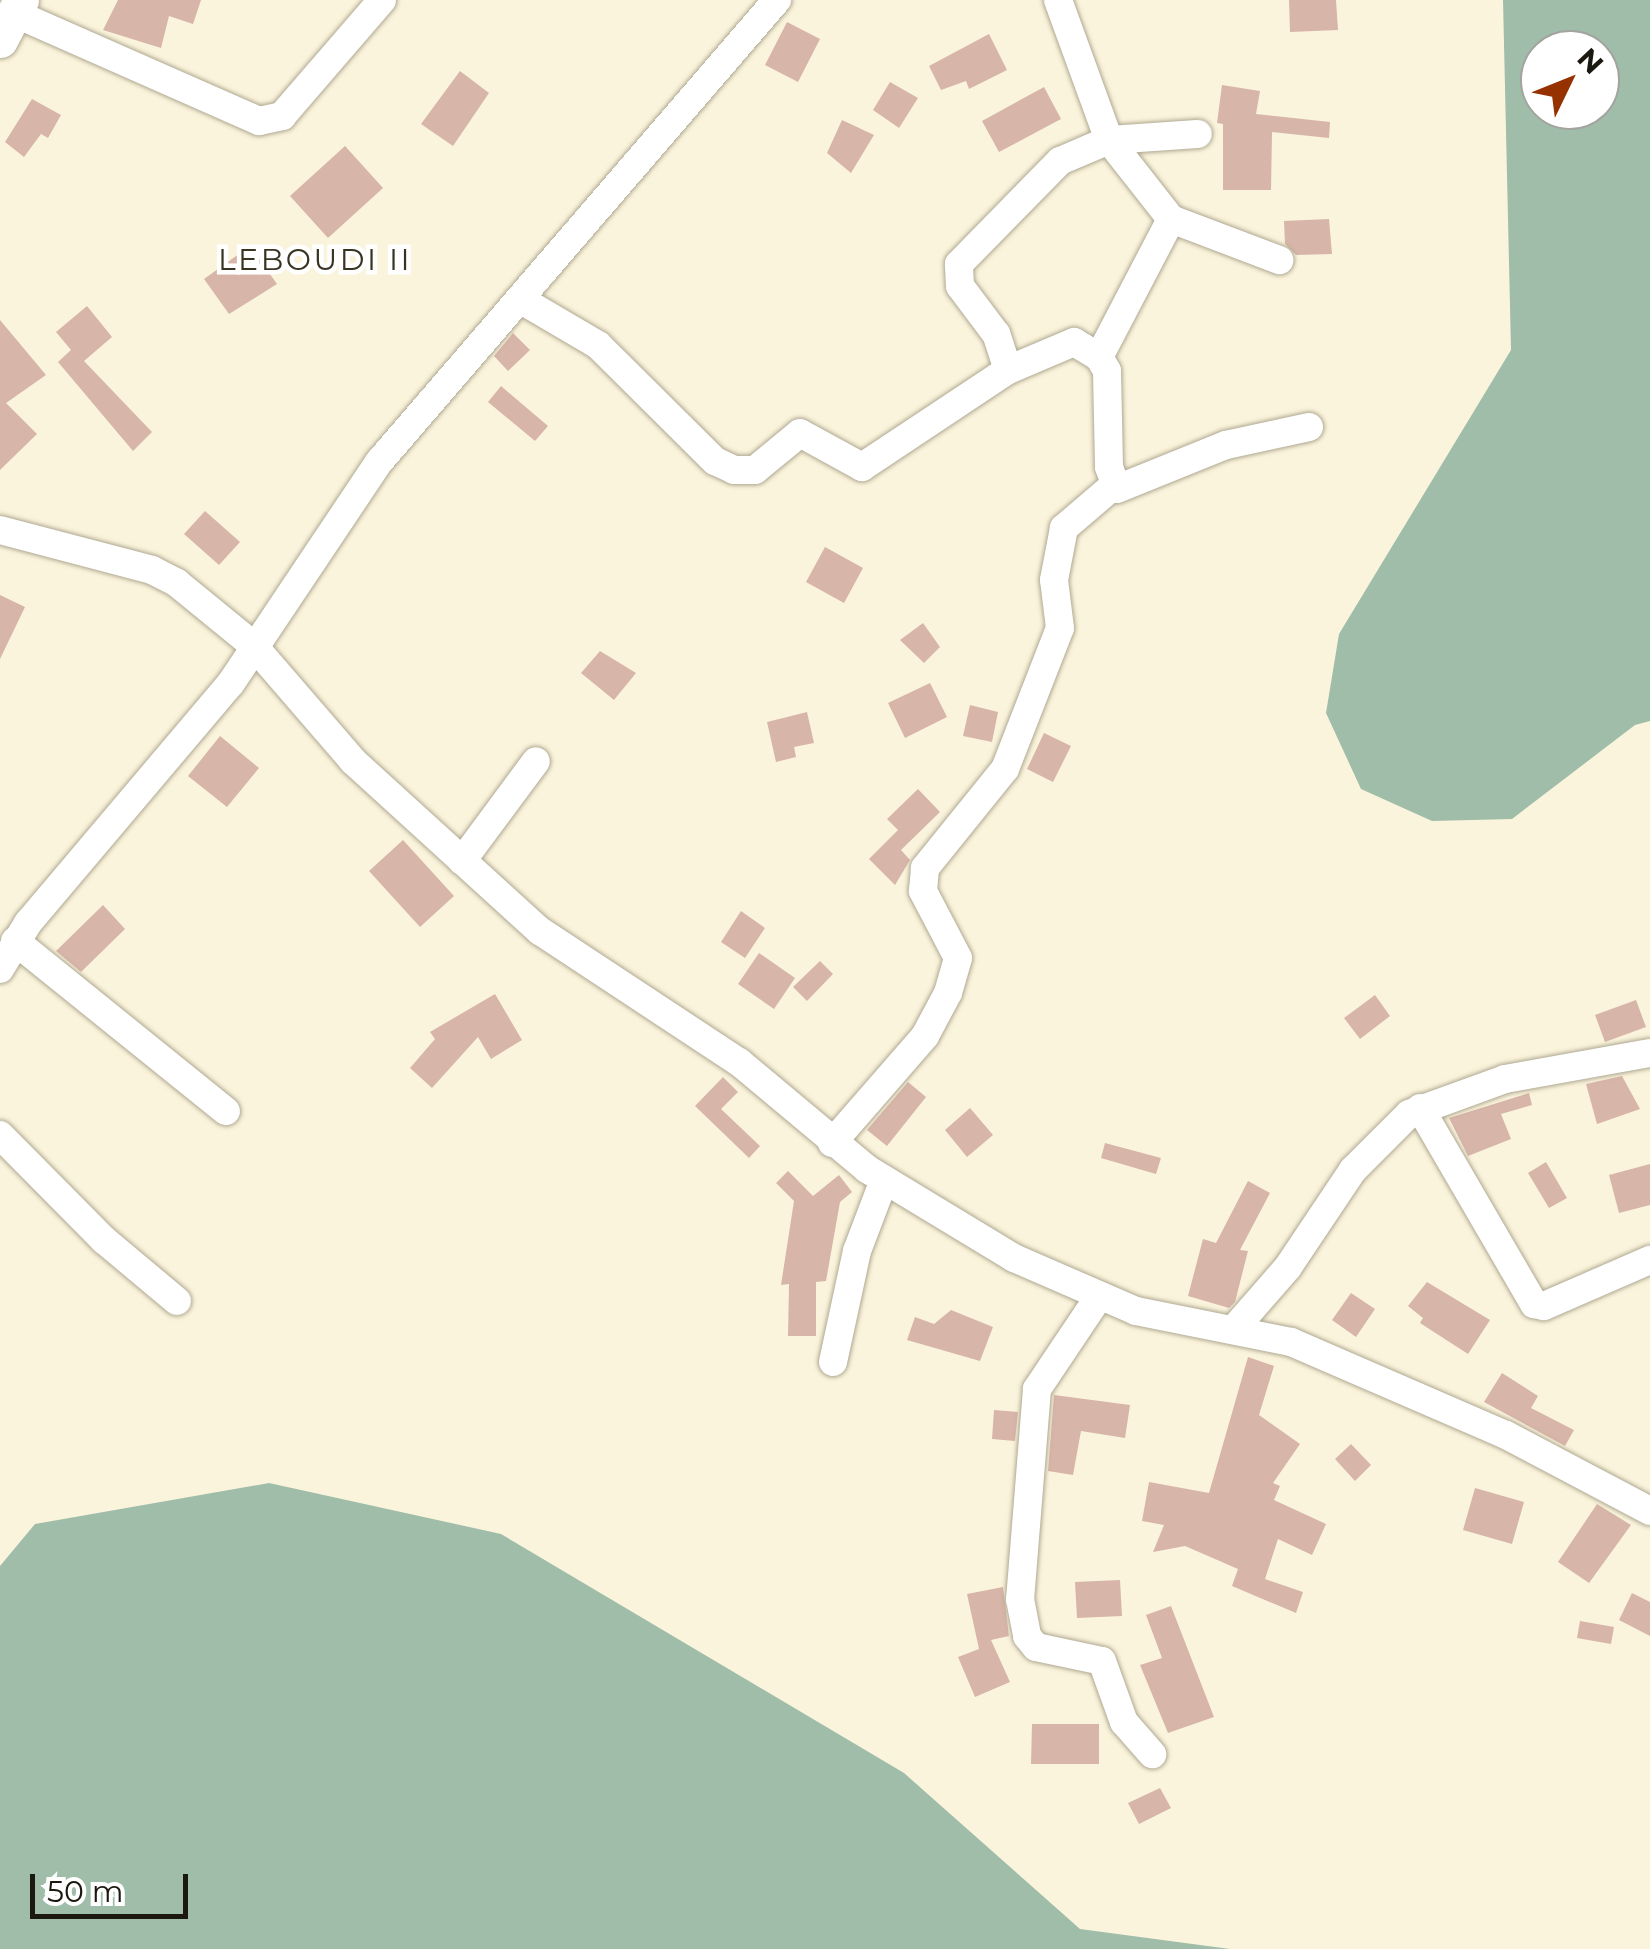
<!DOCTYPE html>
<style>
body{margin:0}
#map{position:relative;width:1650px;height:1949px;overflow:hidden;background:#fbf4dc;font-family:Montserrat,sans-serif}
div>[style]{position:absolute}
.forest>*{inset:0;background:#9fbda9}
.building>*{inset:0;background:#d7b5a8}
.roads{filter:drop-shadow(0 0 2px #afa892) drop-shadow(0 0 2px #afa892)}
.minor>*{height:28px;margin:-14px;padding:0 14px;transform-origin:14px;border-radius:14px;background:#fff}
.major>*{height:35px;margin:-17.5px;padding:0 17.5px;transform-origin:17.5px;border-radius:17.5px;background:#fff}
span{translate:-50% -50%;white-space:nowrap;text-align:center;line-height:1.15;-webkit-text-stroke:9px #fff;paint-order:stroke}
.quarter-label{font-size:30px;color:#393421;letter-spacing:2.5px}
.north{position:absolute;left:1520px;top:30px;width:100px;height:100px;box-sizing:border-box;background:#fff;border:2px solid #a3a39f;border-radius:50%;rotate:47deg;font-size:28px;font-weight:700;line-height:40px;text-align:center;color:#1a180f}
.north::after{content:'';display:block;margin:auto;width:35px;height:45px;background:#963100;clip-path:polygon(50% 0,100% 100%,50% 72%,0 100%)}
.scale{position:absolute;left:30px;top:1874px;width:158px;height:45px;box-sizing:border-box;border:5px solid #1a180f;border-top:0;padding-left:12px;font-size:30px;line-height:35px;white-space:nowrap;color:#1a180f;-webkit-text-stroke:8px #fff;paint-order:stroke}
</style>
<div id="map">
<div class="forest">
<div style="clip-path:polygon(evenodd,1503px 0,1650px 0,1650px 721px,1635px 725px,1512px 819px,1432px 821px,1361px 789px,1326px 713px,1339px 634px,1511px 350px,1503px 0,1600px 50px,1600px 110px,1540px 110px,1540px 50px,1600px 50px)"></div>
<div style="clip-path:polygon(269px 1483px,501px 1534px,904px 1773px,1080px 1929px,1230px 1949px,0 1949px,0 1566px,35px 1524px)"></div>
</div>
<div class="building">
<div style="clip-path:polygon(118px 0,201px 0,193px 24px,169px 16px,161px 48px,103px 30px)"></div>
<div style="clip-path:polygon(1289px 0,1336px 0,1338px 30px,1290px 32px)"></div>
<div style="clip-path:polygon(787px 22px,820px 39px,798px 82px,765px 65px)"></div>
<div style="clip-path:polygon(989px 34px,1007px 70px,969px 89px,966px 81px,941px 90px,929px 66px)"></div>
<div style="clip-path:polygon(460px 71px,489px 93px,453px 146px,421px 124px)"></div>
<div style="clip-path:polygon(890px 82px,918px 98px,899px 128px,873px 110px)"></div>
<div style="clip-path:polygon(1222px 85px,1260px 91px,1256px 114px,1330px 122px,1329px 138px,1272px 132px,1271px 190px,1223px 190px,1223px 124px,1217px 123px)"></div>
<div style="clip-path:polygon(1044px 87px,1061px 119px,999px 152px,982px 121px)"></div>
<div style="clip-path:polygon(32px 99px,61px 115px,48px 138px,41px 134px,24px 157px,5px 142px)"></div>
<div style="clip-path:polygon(842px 120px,874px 135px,851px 173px,827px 153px)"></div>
<div style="clip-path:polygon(345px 146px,383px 188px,328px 238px,290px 196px)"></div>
<div style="clip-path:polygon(1329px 219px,1332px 254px,1296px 255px,1285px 244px,1284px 221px)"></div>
<div style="clip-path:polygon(250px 246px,277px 284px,229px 314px,204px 279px)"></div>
<div style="clip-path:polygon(87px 306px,112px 337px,84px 361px,152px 432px,133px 451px,58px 362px,71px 350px,56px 332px)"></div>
<div style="clip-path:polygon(0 320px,46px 375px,6px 403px,37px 434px,0 470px)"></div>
<div style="clip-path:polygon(513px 333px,530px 350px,508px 371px,494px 356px)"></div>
<div style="clip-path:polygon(501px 386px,548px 426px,535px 441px,488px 402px)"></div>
<div style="clip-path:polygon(205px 511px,240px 542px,219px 565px,184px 534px)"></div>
<div style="clip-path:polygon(825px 547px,863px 568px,844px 603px,806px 582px)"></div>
<div style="clip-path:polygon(0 595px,25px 607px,0 659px)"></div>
<div style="clip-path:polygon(923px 623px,940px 647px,924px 663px,900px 640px)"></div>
<div style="clip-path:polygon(600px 651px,636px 673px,614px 700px,581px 673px)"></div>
<div style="clip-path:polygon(930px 683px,947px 717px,905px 738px,888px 703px)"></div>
<div style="clip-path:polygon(970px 705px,998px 712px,992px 742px,963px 736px)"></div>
<div style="clip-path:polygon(807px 712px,814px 743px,794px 747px,796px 757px,776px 762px,767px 722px)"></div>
<div style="clip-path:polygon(1044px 733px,1071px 746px,1053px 782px,1027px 769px)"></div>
<div style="clip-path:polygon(220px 736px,259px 768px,227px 807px,188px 776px)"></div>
<div style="clip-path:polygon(918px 789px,940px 812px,901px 850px,910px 860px,895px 885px,869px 859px,898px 830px,887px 819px)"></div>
<div style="clip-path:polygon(403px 840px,454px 896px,420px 927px,369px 871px)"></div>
<div style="clip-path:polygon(103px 905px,125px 929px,81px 972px,56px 951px)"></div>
<div style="clip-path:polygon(741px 911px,765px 928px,745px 958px,721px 942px)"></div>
<div style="clip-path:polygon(759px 953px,795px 978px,774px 1009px,738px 984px)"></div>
<div style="clip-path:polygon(820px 961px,833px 974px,807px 1001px,793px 987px)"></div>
<div style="clip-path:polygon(495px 994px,522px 1040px,491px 1059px,478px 1037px,432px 1088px,410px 1068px,435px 1039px,430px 1032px)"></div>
<div style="clip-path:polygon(1375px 995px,1390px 1016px,1360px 1039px,1344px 1018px)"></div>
<div style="clip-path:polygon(1636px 1000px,1646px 1027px,1605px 1042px,1595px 1015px)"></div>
<div style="clip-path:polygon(1622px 1076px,1640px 1109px,1597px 1124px,1586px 1084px)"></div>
<div style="clip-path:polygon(723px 1077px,738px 1092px,721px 1109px,760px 1146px,749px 1158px,695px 1106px)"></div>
<div style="clip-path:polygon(908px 1082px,926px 1097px,887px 1146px,867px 1130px)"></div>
<div style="clip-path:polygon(1529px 1093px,1532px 1105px,1501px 1114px,1511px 1139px,1468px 1156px,1449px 1118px)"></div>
<div style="clip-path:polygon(970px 1108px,993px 1135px,967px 1157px,945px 1130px)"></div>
<div style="clip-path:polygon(1105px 1143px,1161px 1158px,1156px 1174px,1101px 1158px)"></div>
<div style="clip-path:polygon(1546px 1162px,1567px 1198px,1549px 1208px,1528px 1173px)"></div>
<div style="clip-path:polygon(1650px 1164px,1650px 1205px,1619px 1213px,1609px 1175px)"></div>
<div style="clip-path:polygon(788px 1171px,813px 1196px,839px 1175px,852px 1192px,840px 1202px,826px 1281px,816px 1282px,816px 1336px,788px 1336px,789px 1284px,781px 1285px,794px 1201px,776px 1183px)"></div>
<div style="clip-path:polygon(1248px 1181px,1270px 1193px,1240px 1250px,1248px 1251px,1235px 1302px,1229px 1308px,1188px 1296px,1203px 1239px,1216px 1243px)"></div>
<div style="clip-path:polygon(1427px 1282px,1490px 1320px,1468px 1354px,1420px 1323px,1423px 1318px,1408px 1306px)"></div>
<div style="clip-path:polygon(1351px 1293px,1375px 1309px,1356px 1337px,1332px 1320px)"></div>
<div style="clip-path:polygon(951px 1310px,993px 1327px,980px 1361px,907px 1340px,915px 1317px,934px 1324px)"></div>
<div style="clip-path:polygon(1248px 1357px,1274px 1366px,1259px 1415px,1300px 1444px,1273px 1483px,1280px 1486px,1274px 1500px,1326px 1524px,1312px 1555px,1278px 1539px,1265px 1579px,1303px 1592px,1296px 1613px,1232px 1586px,1238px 1569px,1185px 1546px,1153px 1552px,1164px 1525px,1142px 1521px,1149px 1482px,1209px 1493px)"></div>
<div style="clip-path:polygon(1502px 1373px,1538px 1396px,1531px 1408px,1574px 1430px,1565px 1446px,1484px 1402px)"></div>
<div style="clip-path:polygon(1054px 1395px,1130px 1405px,1125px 1438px,1081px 1431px,1073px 1475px,1048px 1471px)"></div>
<div style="clip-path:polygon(994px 1410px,1018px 1412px,1015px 1441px,992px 1439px)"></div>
<div style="clip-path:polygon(1351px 1444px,1371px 1465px,1355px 1481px,1335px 1459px)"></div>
<div style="clip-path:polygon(1475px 1488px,1524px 1502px,1512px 1544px,1463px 1530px)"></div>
<div style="clip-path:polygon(1597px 1504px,1631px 1525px,1589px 1583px,1558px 1562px)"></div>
<div style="clip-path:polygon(1120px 1580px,1122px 1616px,1077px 1618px,1075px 1582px)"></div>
<div style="clip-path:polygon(1003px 1587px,1009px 1636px,991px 1640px,1010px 1682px,975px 1697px,958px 1657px,979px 1649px,967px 1594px)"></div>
<div style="clip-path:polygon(1632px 1593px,1650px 1602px,1650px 1636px,1619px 1620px)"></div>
<div style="clip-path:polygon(1171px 1606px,1214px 1717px,1168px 1733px,1140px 1665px,1162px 1658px,1146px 1615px)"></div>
<div style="clip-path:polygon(1580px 1621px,1614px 1627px,1611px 1644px,1577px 1638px)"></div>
<div style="clip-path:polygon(1032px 1724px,1099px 1724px,1099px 1764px,1031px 1764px)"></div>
<div style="clip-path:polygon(1160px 1788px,1171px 1808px,1139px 1824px,1128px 1803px)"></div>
</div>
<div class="roads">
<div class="minor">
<div style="left:1058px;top:0;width:149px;rotate:70deg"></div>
<div style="left:1109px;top:140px;width:100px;rotate:51.9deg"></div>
<div style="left:1171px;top:219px;width:116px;rotate:20.8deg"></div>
<div style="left:14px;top:13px;width:268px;rotate:23.8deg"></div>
<div style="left:259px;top:121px;width:24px;rotate:-12deg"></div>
<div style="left:282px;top:116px;width:153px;rotate:-49.2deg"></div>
<div style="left:523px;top:301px;width:87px;rotate:30.4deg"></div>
<div style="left:598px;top:345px;width:165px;rotate:44.8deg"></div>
<div style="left:715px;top:461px;width:21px;rotate:25deg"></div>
<div style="left:734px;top:470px;width:21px"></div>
<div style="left:755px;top:470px;width:58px;rotate:-39.4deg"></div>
<div style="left:800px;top:433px;width:71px;rotate:28.7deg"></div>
<div style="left:862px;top:467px;width:175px;rotate:-33.6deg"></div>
<div style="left:1008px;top:370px;width:72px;rotate:-23deg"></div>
<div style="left:1074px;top:342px;width:29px;rotate:31deg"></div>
<div style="left:1099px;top:357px;width:16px;rotate:60deg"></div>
<div style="left:1107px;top:371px;width:96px;rotate:88.8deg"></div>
<div style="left:1109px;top:467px;width:23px;rotate:70deg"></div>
<div style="left:1117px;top:489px;width:118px;rotate:-22deg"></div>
<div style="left:1226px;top:445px;width:85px;rotate:-12.2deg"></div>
<div style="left:1099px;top:357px;width:156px;rotate:-62.4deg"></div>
<div style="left:1008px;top:370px;width:38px;rotate:-108deg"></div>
<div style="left:996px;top:334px;width:60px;rotate:-126.9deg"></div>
<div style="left:960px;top:286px;width:22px;rotate:-93deg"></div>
<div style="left:959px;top:264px;width:144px;rotate:-45.6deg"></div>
<div style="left:1060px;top:161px;width:53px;rotate:-23.2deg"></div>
<div style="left:1109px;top:140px;width:89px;rotate:-3.9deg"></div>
<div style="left:0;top:530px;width:157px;rotate:14.7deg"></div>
<div style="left:152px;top:570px;width:28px;rotate:27deg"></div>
<div style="left:177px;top:583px;width:98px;rotate:39.2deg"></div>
<div style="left:253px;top:645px;width:153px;rotate:49.2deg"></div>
<div style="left:353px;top:761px;width:253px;rotate:42.3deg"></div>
<div style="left:540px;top:931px;width:238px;rotate:33.4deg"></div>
<div style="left:739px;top:1062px;width:167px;rotate:39.9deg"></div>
<div style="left:867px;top:1169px;width:172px;rotate:31.2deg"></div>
<div style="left:1014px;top:1258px;width:133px;rotate:23.5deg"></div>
<div style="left:1136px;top:1311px;width:158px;rotate:11.3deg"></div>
<div style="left:1291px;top:1342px;width:234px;rotate:23.4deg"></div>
<div style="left:1506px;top:1435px;width:163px;rotate:27.8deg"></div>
<div style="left:462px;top:861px;width:124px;rotate:-53.5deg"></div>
<div style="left:15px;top:941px;width:271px;rotate:38.9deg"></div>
<div style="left:0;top:969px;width:54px;rotate:-58.7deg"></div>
<div style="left:28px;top:923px;width:314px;rotate:-49.8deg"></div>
<div style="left:231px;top:683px;width:266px;rotate:-56.2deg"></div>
<div style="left:379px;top:462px;width:610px;rotate:-49.26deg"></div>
<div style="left:1420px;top:1108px;width:227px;rotate:59.8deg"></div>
<div style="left:1534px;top:1304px;width:10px;rotate:11deg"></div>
<div style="left:1544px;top:1306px;width:116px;rotate:-23.5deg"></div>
<div style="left:0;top:1135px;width:148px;rotate:45.3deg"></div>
<div style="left:104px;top:1240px;width:95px;rotate:39.9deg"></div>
<div style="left:832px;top:1143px;width:142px;rotate:-49deg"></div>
<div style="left:925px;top:1036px;width:49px;rotate:-61.9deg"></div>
<div style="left:948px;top:993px;width:36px;rotate:-74deg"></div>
<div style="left:958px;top:958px;width:76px;rotate:-117.6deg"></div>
<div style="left:923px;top:891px;width:23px;rotate:-85deg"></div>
<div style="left:925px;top:868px;width:127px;rotate:-51.1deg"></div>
<div style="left:1005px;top:769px;width:151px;rotate:-68.7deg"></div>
<div style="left:1060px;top:628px;width:48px;rotate:-97.1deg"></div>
<div style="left:1054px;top:580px;width:53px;rotate:-79.1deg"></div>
<div style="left:1064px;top:528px;width:65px;rotate:-40.6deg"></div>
<div style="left:1098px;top:1298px;width:110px;rotate:123.8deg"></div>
<div style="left:1037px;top:1389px;width:211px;rotate:94.6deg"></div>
<div style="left:1020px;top:1599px;width:38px;rotate:79deg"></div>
<div style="left:1027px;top:1636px;width:14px;rotate:51deg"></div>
<div style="left:1036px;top:1647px;width:67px;rotate:12deg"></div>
<div style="left:1102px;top:1661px;width:65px;rotate:70.2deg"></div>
<div style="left:1124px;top:1722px;width:43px;rotate:48.8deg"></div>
<div style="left:1234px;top:1329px;width:82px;rotate:-48.9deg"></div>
<div style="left:1288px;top:1267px;width:117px;rotate:-56.2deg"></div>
<div style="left:1353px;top:1170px;width:79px;rotate:-45deg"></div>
<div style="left:1409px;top:1114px;width:102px;rotate:-20deg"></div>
<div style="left:1505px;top:1079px;width:147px;rotate:-10.2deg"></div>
<div style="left:833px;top:1362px;width:114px;rotate:-77.8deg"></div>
<div style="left:857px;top:1251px;width:76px;rotate:-69.2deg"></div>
</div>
<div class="major">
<div style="left:0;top:40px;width:45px;rotate:-62.3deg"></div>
</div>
</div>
<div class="quarter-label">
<span style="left:315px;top:260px">LEBOUDI II</span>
</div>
<div class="north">N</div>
<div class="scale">50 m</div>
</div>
